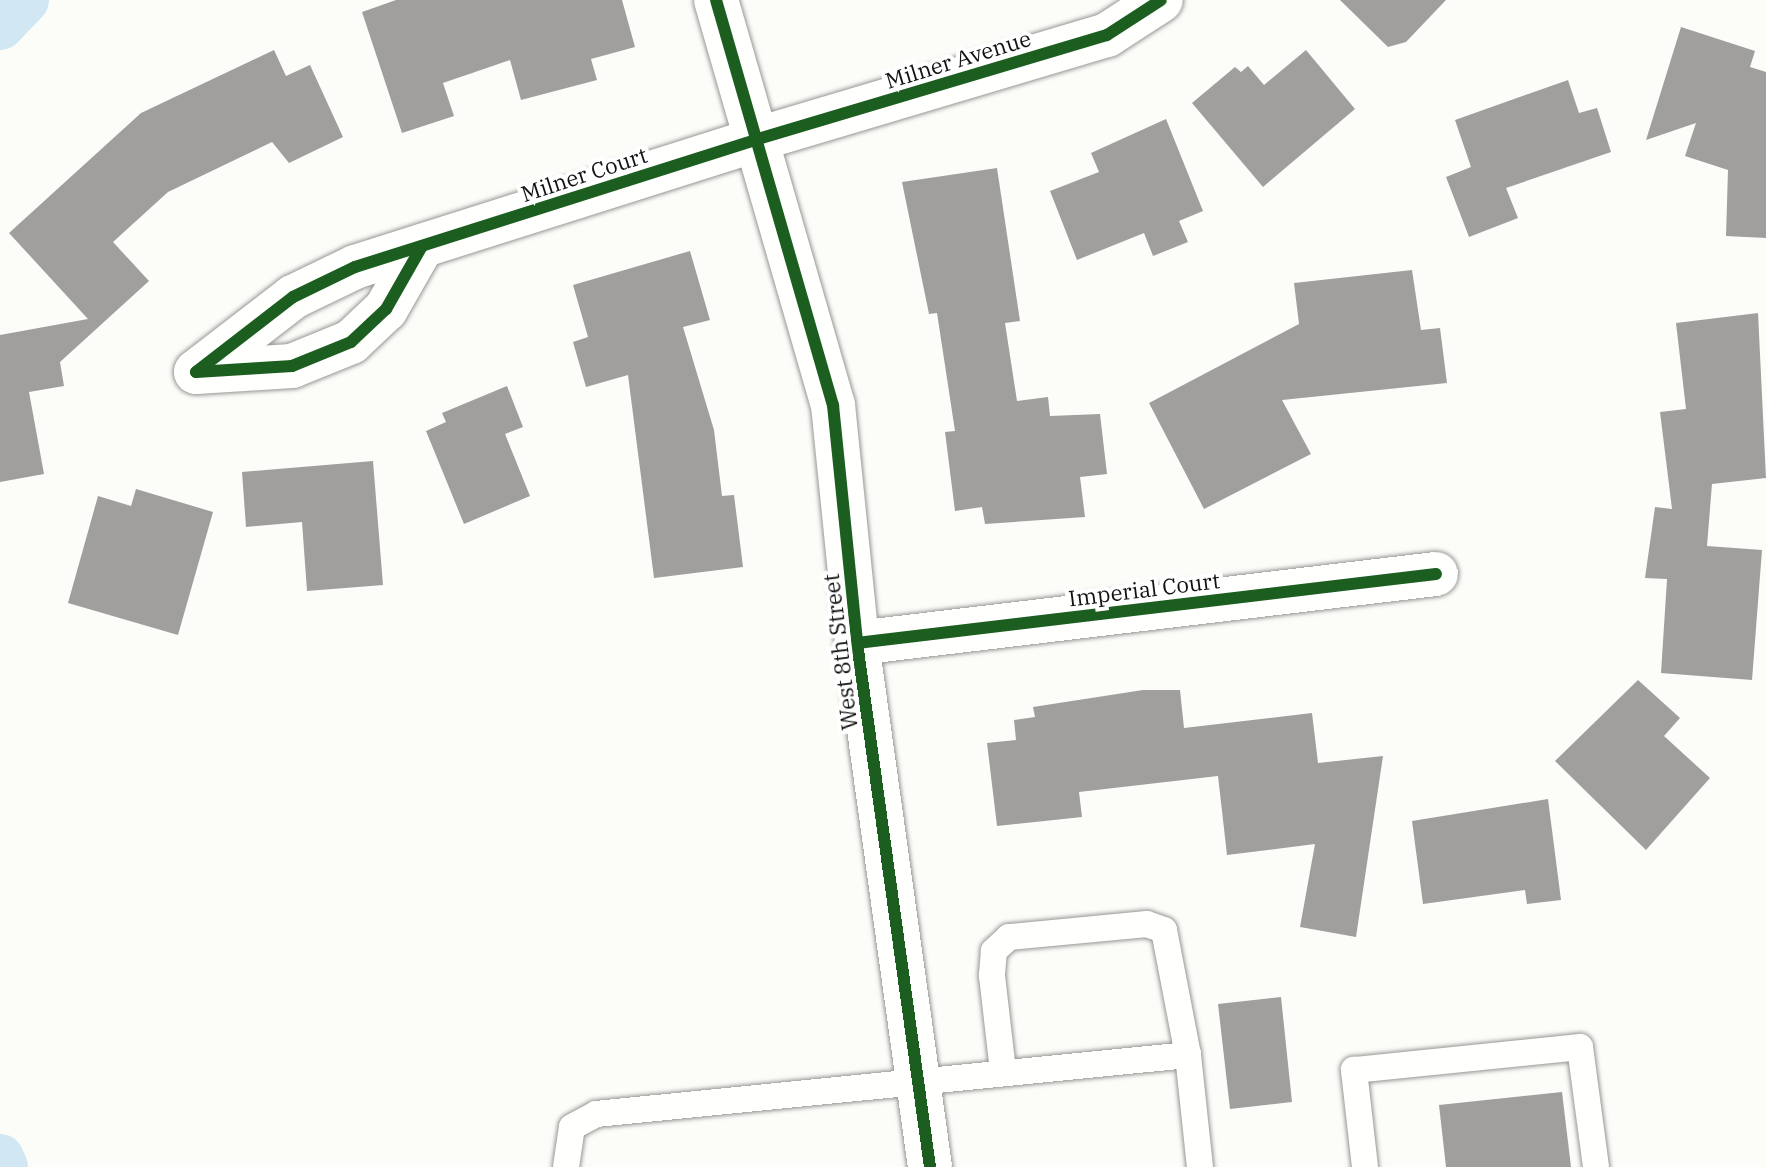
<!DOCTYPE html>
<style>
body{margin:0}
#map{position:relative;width:1766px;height:1167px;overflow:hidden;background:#fcfcf8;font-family:"IBM Plex Serif",serif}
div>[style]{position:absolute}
.canal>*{height:48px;margin:-24px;padding:0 24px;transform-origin:24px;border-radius:24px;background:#d1e7f4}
.building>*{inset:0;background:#a09f9d}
.roads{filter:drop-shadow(0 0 2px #979795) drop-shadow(0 0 2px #979795)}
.lane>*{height:26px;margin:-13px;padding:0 13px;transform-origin:13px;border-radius:13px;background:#fffffe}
.street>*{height:44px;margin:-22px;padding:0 22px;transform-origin:22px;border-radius:22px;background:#fffffe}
.cycleway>*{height:12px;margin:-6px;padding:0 6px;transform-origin:6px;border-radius:6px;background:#1b5e20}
span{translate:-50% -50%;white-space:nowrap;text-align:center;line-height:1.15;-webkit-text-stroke:8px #fff;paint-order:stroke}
.street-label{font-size:22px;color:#111}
</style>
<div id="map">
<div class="canal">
<div style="left:0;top:26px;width:36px;rotate:-46deg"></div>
<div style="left:0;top:1158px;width:10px;rotate:66deg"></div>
</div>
<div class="building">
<div style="clip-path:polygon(396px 0,622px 0,635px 47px,591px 59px,597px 80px,521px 100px,510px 60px,443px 83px,454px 116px,402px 133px,362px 12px)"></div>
<div style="clip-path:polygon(1340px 0,1446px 0,1406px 42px,1388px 47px)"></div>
<div style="clip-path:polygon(1681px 27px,1755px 51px,1750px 67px,1766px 72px,1766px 238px,1726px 236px,1728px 170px,1685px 156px,1696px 123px,1646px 140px)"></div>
<div style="clip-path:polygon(274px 50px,286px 76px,310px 65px,343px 137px,289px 163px,272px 142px,168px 192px,113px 242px,149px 281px,60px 362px,64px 386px,29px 392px,44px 474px,0 482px,0 335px,88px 319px,9px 233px,141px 113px)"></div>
<div style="clip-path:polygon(1306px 50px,1355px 109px,1263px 187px,1192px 103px,1235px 67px,1241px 72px,1248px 66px,1264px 85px)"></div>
<div style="clip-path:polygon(1568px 80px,1579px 113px,1597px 108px,1611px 152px,1506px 188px,1518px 218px,1469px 237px,1446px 177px,1471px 167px,1455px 120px)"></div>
<div style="clip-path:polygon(1166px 119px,1203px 211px,1179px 221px,1188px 242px,1153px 256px,1144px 233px,1077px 260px,1050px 191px,1099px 172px,1091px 153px)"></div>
<div style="clip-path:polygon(997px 168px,1020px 321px,1005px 323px,1017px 401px,1048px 397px,1050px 416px,1100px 414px,1107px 474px,1080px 477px,1085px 517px,985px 524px,982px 507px,955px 511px,945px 432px,955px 431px,937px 313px,929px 314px,902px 182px)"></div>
<div style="clip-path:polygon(690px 251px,710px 320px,683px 327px,714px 430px,722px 496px,734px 495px,743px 567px,654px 578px,628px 375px,586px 387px,573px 342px,588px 337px,573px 285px)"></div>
<div style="clip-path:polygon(1412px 270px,1421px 330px,1440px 328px,1447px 383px,1282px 400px,1311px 454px,1204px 509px,1149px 403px,1299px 324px,1294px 283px)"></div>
<div style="clip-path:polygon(1758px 313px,1766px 478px,1712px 484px,1707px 546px,1762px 550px,1752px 680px,1661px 673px,1667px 579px,1645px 578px,1655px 507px,1672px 509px,1660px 412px,1686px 409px,1676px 323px)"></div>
<div style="clip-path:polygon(507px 386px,523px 427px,505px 434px,530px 496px,464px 524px,426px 431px,446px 422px,442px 413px)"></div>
<div style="clip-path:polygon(373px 461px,383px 585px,307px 591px,302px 522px,246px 527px,242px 472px)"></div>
<div style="clip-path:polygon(136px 489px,213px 512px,178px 635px,68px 603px,98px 496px,131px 506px)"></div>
<div style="clip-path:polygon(1638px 680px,1680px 718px,1664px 736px,1710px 778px,1646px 850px,1555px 761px)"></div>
<div style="clip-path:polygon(1143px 690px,1180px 690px,1184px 728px,1312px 713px,1318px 763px,1383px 756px,1356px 937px,1300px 927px,1315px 844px,1227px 855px,1218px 776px,1079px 792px,1082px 817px,997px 826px,987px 743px,1016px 740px,1014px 720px,1035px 717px,1033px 707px)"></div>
<div style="clip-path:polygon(1548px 799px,1561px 900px,1527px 904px,1525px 890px,1423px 904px,1412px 821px)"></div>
<div style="clip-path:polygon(1281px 997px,1292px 1102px,1230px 1109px,1218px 1004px)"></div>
<div style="clip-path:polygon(1562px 1092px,1571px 1167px,1446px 1167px,1439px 1105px)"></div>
</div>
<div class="roads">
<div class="lane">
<div style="left:1188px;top:1055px;width:113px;rotate:83.9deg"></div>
<div style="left:566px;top:1167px;width:40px;rotate:-81.5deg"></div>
<div style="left:572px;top:1127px;width:27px;rotate:-28deg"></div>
<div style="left:596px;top:1114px;width:595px;rotate:-5.69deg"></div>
<div style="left:1188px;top:1055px;width:127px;rotate:-100.9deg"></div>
<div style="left:1164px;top:930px;width:18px;rotate:-161deg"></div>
<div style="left:1147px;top:924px;width:139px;rotate:174.6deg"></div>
<div style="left:1009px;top:937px;width:21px;rotate:137deg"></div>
<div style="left:994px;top:951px;width:25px;rotate:95deg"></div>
<div style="left:992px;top:976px;width:96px;rotate:83.4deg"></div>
<div style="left:1365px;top:1167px;width:98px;rotate:-96.5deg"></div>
<div style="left:1354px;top:1070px;width:227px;rotate:-5.8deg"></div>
<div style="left:1580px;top:1047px;width:121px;rotate:82.4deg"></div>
</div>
<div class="street">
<div style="left:716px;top:0;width:422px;rotate:73.9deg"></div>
<div style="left:833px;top:405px;width:239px;rotate:84.2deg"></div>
<div style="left:857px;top:643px;width:529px;rotate:82.07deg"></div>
<div style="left:422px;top:246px;width:73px;rotate:119.7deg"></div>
<div style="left:386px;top:309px;width:48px;rotate:136.7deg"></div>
<div style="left:351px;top:342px;width:64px;rotate:157.9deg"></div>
<div style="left:292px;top:366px;width:96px;rotate:176.4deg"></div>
<div style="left:196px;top:372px;width:123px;rotate:-37.7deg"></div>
<div style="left:293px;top:297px;width:69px;rotate:-25.8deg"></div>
<div style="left:355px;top:267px;width:423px;rotate:-17.6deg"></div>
<div style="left:758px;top:139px;width:364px;rotate:-16.6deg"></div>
<div style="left:1107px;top:35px;width:64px;rotate:-32.9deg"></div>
<div style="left:857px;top:643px;width:583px;rotate:-6.8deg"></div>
</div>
</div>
<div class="cycleway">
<div style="left:716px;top:0;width:422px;rotate:73.9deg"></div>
<div style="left:833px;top:405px;width:239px;rotate:84.2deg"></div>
<div style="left:857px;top:643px;width:529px;rotate:82.07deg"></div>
<div style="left:422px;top:246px;width:73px;rotate:119.7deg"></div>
<div style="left:386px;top:309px;width:48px;rotate:136.7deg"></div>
<div style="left:351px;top:342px;width:64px;rotate:157.9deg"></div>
<div style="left:292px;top:366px;width:96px;rotate:176.4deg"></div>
<div style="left:196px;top:372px;width:123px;rotate:-37.7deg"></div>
<div style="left:293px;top:297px;width:69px;rotate:-25.8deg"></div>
<div style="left:355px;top:267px;width:423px;rotate:-17.6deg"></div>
<div style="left:758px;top:139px;width:364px;rotate:-16.6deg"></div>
<div style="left:1107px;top:35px;width:64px;rotate:-32.9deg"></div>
<div style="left:857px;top:643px;width:583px;rotate:-6.8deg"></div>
</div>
<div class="street-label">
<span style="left:958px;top:59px;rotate:-17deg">Milner Avenue</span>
<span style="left:584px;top:174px;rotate:-18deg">Milner Court</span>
<span style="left:1144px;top:589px;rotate:-7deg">Imperial Court</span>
<span style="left:840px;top:652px;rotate:-97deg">West 8th Street</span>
</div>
</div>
